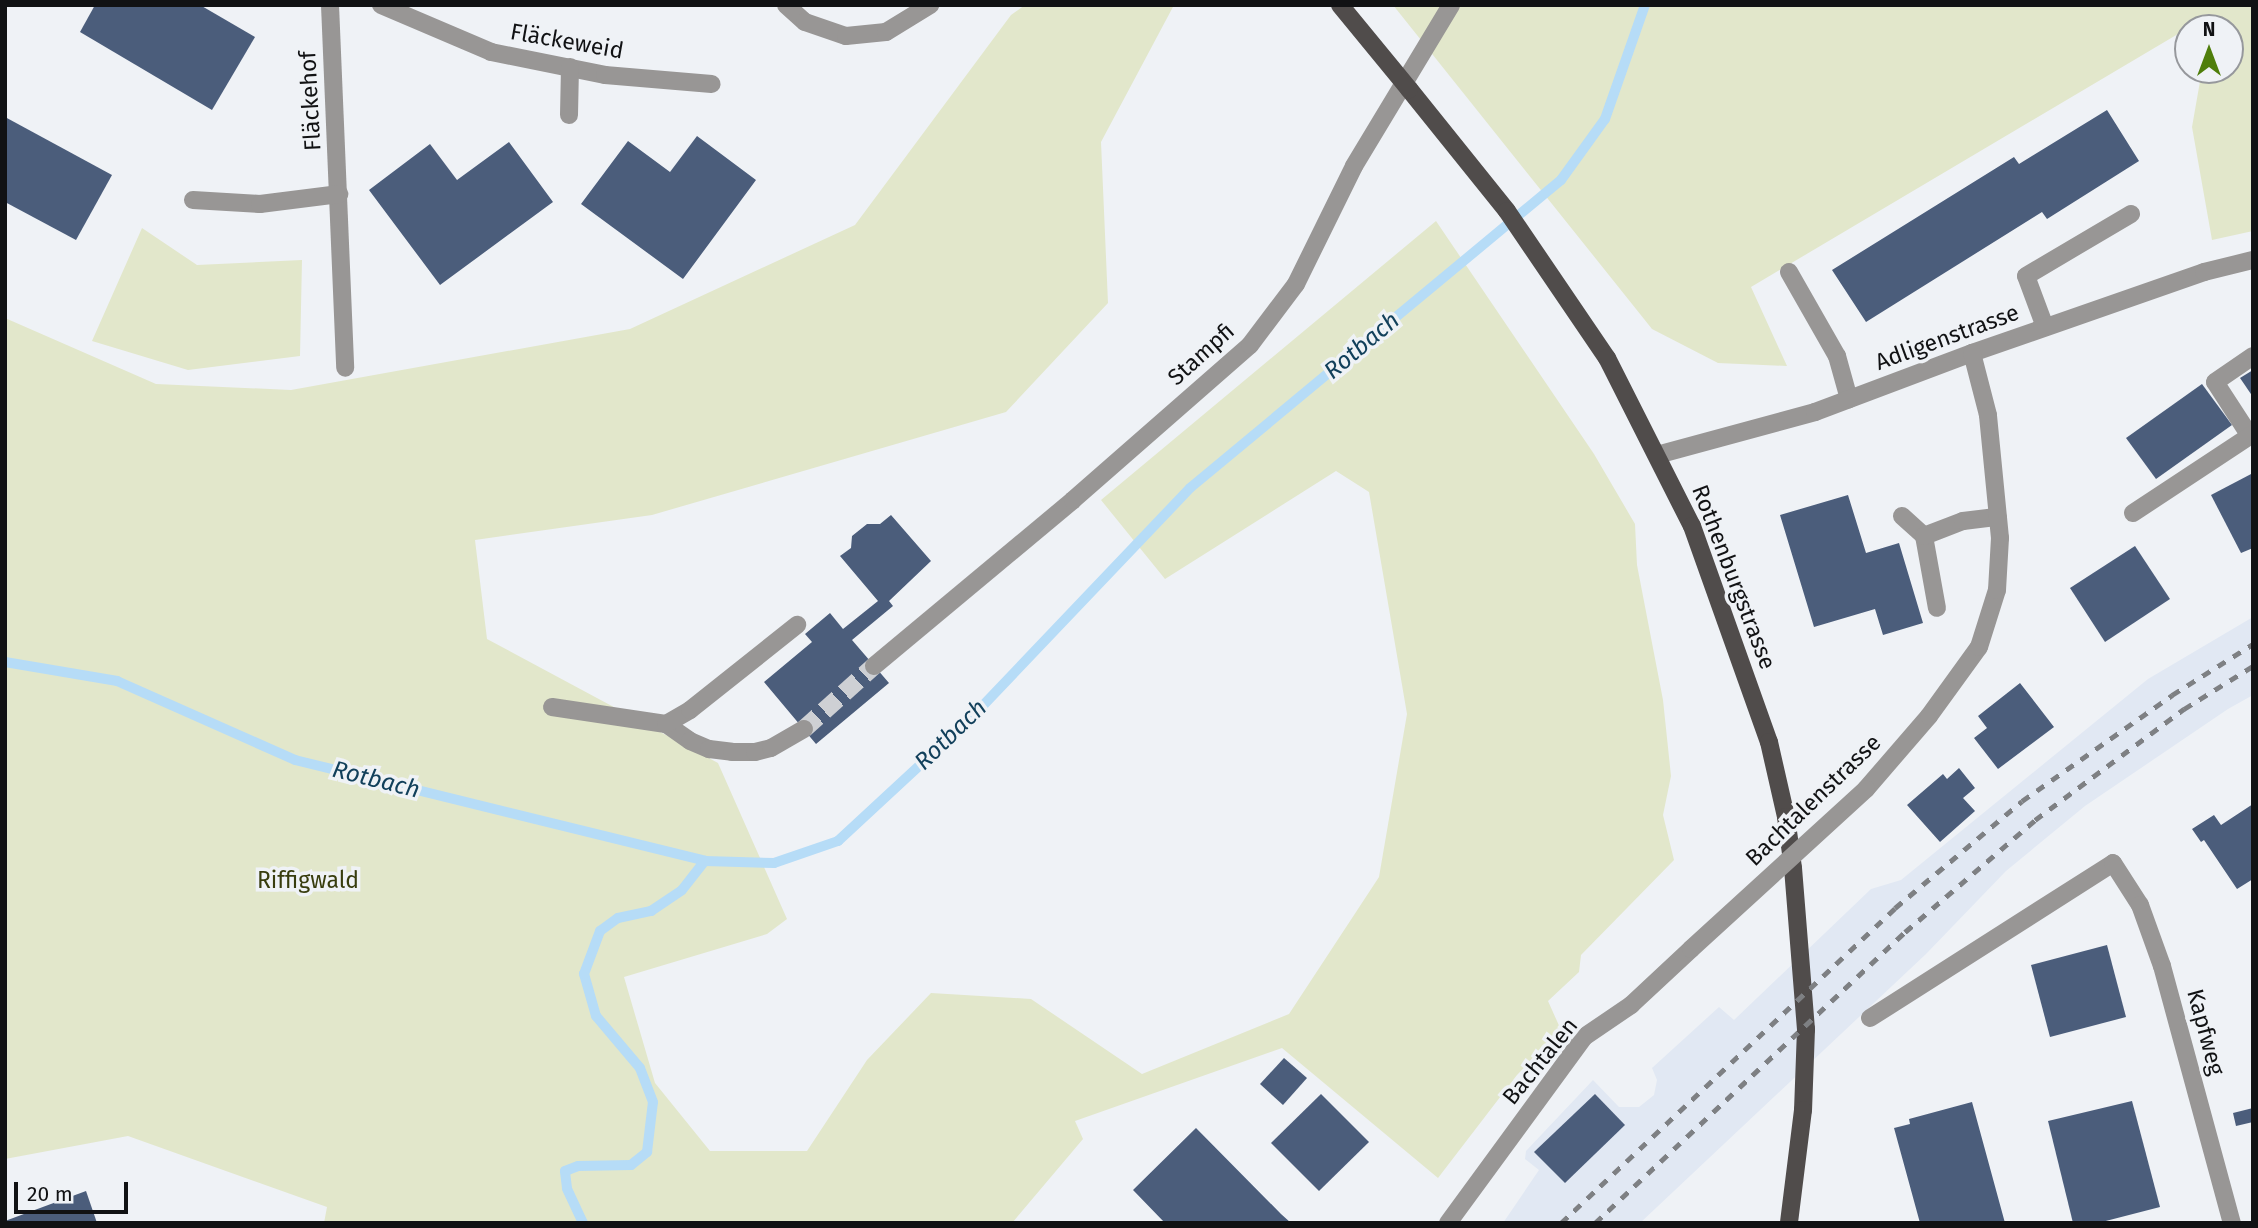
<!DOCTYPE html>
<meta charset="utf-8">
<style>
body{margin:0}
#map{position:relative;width:2258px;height:1228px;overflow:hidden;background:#eff2f6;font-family:"Fira Sans",sans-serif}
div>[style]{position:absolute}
.built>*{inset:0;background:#e1e8f3}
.green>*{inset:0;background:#e2e7cb}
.stream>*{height:10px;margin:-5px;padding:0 5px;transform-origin:5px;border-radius:5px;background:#b6dcf7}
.building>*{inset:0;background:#4b5d7b}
.minor-tunnel>*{height:18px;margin-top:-9px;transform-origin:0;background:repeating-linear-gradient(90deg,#ced0d4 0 18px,transparent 0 27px)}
.minor>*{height:18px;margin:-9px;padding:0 9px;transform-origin:9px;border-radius:9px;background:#989695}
.major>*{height:18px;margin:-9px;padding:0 9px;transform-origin:9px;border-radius:9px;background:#504c4b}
.rail>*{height:5px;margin-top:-2.5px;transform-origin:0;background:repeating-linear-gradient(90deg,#7e8083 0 9px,transparent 0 18px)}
.minor-bridge>*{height:18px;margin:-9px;padding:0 9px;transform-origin:9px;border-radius:9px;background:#989695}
.major-bridge>*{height:18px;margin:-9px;padding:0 9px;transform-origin:9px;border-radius:9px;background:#504c4b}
span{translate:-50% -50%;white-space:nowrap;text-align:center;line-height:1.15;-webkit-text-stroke:7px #eff2f6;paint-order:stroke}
.street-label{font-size:23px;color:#111214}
.park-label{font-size:23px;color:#383d0e}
.water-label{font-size:24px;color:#12405b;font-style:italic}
.frame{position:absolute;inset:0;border:7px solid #111214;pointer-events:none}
.north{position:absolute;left:2174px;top:14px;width:70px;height:70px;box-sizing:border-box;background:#eff2f6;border:2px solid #96989c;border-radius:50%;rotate:0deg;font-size:19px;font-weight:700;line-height:28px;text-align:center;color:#111214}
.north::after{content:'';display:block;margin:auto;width:24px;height:32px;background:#4f7e0b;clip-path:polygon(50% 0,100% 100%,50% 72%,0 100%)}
.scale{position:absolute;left:14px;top:1182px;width:114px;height:32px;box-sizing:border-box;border:4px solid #111214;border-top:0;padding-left:9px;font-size:21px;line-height:24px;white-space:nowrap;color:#111214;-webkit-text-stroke:5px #eff2f6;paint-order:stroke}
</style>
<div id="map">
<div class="built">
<div style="clip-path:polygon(2253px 617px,2253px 695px,2228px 709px,2085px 806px,2006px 871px,1926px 954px,1640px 1223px,1503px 1223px,1539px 1170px,1525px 1159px,1526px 1151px,1593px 1080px,1619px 1107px,1639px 1107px,1654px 1095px,1657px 1080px,1652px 1068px,1719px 1007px,1734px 1020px,1871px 889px,1901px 880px,2148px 679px)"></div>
</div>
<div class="green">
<div style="clip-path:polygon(1025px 5px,1174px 5px,1101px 142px,1108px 303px,1006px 412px,652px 515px,475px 540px,487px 639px,718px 763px,787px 919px,767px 934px,624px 977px,655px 1083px,710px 1151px,807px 1151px,867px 1060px,931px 993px,1031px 999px,1142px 1074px,1289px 1014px,1379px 877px,1407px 714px,1369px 492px,1336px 471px,1165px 579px,1101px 500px,1436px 221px,1594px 454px,1635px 524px,1637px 565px,1663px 700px,1671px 776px,1663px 815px,1674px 860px,1581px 955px,1579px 972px,1548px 1001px,1561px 1030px,1517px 1075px,1438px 1178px,1282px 1048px,1075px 1121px,1083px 1139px,1012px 1223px,324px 1223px,327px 1207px,128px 1136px,5px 1159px,5px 318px,156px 384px,291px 390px,630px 329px,855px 225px,1011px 15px)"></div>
<div style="clip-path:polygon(1393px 5px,2253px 5px,2253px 231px,2212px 240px,2192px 127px,2202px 70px,2230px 70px,2230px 28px,2209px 28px,2210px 15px,1751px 287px,1787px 366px,1718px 363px,1652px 329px)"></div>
<div style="clip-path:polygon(142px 228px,197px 265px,302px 260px,300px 356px,188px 370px,92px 341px)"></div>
</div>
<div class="stream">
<div style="left:5px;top:662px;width:114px;rotate:9.6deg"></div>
<div style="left:117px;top:681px;width:195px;rotate:23.9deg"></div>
<div style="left:295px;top:760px;width:422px;rotate:13.8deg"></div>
<div style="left:705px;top:861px;width:69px;rotate:1.7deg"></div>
<div style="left:774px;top:863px;width:68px;rotate:-19deg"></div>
<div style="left:838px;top:841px;width:183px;rotate:-42.8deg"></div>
<div style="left:972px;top:717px;width:316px;rotate:-46.4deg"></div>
<div style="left:1190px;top:488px;width:482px;rotate:-39.7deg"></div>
<div style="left:1561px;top:180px;width:75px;rotate:-54.2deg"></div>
<div style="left:1605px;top:119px;width:121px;rotate:-70.7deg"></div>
<div style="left:583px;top:1223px;width:38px;rotate:-115deg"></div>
<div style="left:567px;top:1188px;width:17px;rotate:-97deg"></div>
<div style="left:565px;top:1171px;width:14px;rotate:-21deg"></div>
<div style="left:578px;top:1166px;width:53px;rotate:-1.1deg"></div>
<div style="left:631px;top:1165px;width:21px;rotate:-39deg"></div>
<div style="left:647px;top:1152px;width:50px;rotate:-83.2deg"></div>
<div style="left:653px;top:1102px;width:36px;rotate:-111deg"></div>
<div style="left:640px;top:1068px;width:68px;rotate:-130.2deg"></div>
<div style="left:596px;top:1016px;width:44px;rotate:-105.9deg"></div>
<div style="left:584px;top:974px;width:46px;rotate:-69.6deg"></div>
<div style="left:600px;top:931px;width:22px;rotate:-36deg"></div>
<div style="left:618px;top:918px;width:34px;rotate:-12deg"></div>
<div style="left:651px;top:911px;width:37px;rotate:-34deg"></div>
<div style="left:682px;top:890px;width:37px;rotate:-52deg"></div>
</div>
<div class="building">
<div style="clip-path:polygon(95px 5px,200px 5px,255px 37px,212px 110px,80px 32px)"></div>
<div style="clip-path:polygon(2107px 110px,2139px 161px,2047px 219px,2042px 212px,1866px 322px,1832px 270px,2014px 157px,2019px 164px)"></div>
<div style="clip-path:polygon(5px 117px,112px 175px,76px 240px,5px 202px)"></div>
<div style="clip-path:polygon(697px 136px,756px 180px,683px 279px,581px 204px,628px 141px,670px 172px)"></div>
<div style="clip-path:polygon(509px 142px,553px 202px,440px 285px,369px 190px,430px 144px,457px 180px)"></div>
<div style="clip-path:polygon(2253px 370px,2253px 397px,2240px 378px)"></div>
<div style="clip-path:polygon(2202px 384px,2232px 425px,2156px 479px,2126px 438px)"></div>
<div style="clip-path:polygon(2253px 473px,2253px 548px,2241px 553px,2211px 495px)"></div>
<div style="clip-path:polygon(1848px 495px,1866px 553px,1899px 543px,1923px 623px,1883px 635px,1875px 609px,1814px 627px,1780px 515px)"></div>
<div style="clip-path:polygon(891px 515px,931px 561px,889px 601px,893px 606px,852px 640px,889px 683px,816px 744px,764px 682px,812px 642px,805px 634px,830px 613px,843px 629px,878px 601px,840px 556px,851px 548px,852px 536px,867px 524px,880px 524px)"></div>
<div style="clip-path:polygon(2135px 546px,2170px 599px,2105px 642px,2070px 588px)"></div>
<div style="clip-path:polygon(2020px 683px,2054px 727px,1998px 769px,1974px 738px,1987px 728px,1978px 716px)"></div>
<div style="clip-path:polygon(1959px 768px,1975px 788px,1963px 798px,1975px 811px,1940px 842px,1907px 805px,1943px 774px,1947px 779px)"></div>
<div style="clip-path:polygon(2253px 804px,2253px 879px,2237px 889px,2204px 840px,2201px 842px,2192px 829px,2214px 815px,2221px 825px)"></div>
<div style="clip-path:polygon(2107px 945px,2126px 1017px,2050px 1037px,2031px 965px)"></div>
<div style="clip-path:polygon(1284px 1058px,1307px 1078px,1283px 1105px,1260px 1084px)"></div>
<div style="clip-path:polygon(1321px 1094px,1369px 1142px,1319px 1191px,1271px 1143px)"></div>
<div style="clip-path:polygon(1595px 1094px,1625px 1125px,1565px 1183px,1534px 1152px)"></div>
<div style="clip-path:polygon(2132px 1101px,2160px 1207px,2098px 1223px,2073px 1223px,2048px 1121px)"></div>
<div style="clip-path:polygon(1972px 1102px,2005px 1223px,1920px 1223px,1894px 1128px,1910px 1124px,1909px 1119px)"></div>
<div style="clip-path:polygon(2253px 1108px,2253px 1122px,2236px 1126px,2233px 1113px)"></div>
<div style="clip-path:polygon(1196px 1128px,1281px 1214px,1291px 1223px,1165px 1223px,1133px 1190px)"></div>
<div style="clip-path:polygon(86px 1191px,97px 1223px,5px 1223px,5px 1221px)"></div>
</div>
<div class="minor-tunnel">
<div style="left:804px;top:729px;width:94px;rotate:-42deg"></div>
</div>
<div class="minor">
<div style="left:330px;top:5px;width:363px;rotate:87.6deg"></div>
<div style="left:381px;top:5px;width:120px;rotate:23.1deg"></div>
<div style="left:491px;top:52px;width:116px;rotate:11.4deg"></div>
<div style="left:605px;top:75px;width:107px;rotate:4.8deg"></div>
<div style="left:786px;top:5px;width:25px;rotate:42deg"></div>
<div style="left:805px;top:22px;width:43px;rotate:18.9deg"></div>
<div style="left:846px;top:36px;width:40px;rotate:-5.7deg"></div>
<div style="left:886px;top:32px;width:52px;rotate:-31.5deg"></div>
<div style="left:569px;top:115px;width:48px;rotate:-88.8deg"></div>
<div style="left:193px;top:200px;width:67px;rotate:3.4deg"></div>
<div style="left:260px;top:204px;width:80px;rotate:-7.2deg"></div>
<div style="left:1789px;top:272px;width:97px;rotate:60.3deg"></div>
<div style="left:1837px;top:356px;width:45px;rotate:74.4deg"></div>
<div style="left:2045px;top:327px;width:54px;rotate:-110.4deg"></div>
<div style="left:2026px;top:276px;width:122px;rotate:-30.6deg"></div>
<div style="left:2250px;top:436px;width:64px;rotate:-122.9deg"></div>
<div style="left:2215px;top:382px;width:46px;rotate:-34.4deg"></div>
<div style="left:1657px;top:455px;width:164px;rotate:-15.2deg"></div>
<div style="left:1815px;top:412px;width:168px;rotate:-20.6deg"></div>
<div style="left:1972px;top:353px;width:246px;rotate:-19.2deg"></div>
<div style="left:2204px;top:272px;width:50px;rotate:-13.8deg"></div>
<div style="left:2133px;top:513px;width:144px;rotate:-33.4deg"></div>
<div style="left:1902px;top:516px;width:30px;rotate:42deg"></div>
<div style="left:1924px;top:536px;width:73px;rotate:79.8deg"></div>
<div style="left:1924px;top:536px;width:42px;rotate:-21deg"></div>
<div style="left:1963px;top:521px;width:35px;rotate:-7deg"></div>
<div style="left:874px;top:666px;width:259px;rotate:-39.8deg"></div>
<div style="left:1073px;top:500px;width:235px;rotate:-41.2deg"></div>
<div style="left:1250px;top:345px;width:76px;rotate:-53deg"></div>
<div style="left:1296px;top:284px;width:131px;rotate:-63.8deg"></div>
<div style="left:1354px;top:166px;width:188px;rotate:-58.9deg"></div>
<div style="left:552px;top:707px;width:115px;rotate:8.5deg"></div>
<div style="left:666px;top:724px;width:29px;rotate:35deg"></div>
<div style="left:690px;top:741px;width:21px;rotate:23deg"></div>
<div style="left:709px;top:749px;width:23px;rotate:7deg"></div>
<div style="left:732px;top:752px;width:23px"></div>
<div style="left:755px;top:752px;width:16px;rotate:-14deg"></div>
<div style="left:771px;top:748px;width:38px;rotate:-30deg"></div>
<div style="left:666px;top:724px;width:28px;rotate:-30deg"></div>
<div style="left:690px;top:710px;width:137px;rotate:-38.5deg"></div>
<div style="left:1866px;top:789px;width:96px;rotate:-49.2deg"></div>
<div style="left:1929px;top:716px;width:85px;rotate:-54.1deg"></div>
<div style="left:1979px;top:647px;width:60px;rotate:-72.5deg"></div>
<div style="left:1997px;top:590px;width:52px;rotate:-86.7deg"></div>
<div style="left:2000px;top:538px;width:124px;rotate:-95.6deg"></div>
<div style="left:1988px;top:415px;width:64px;rotate:-104.5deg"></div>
<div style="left:1870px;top:1018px;width:288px;rotate:-32.5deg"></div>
<div style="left:2113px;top:863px;width:50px;rotate:57.3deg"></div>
<div style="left:2140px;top:905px;width:65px;rotate:70.2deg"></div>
<div style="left:2162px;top:966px;width:266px;rotate:74.8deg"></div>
<div style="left:1448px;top:1223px;width:230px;rotate:-53.8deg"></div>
<div style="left:1584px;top:1037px;width:57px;rotate:-34.2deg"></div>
<div style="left:1631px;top:1005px;width:82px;rotate:-43deg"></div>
</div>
<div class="major">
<div style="left:1409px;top:89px;width:156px;rotate:51.2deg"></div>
<div style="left:1507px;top:211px;width:178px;rotate:55.8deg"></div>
<div style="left:1607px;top:358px;width:188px;rotate:63.2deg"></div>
<div style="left:1692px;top:526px;width:229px;rotate:70.4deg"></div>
<div style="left:1769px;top:742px;width:77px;rotate:77.2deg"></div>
<div style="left:1786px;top:817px;width:51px;rotate:82.2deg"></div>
<div style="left:1793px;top:868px;width:162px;rotate:85.4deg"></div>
<div style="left:1806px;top:1029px;width:81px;rotate:92.1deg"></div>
<div style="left:1803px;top:1110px;width:114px;rotate:97.1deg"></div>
</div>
<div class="rail">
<div style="left:1561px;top:1223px;width:459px;rotate:-43.3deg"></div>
<div style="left:1895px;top:908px;width:166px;rotate:-40.1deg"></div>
<div style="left:2022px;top:801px;width:184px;rotate:-35.2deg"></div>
<div style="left:2172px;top:695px;width:96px;rotate:-32.2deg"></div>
<div style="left:1595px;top:1223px;width:425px;rotate:-43.2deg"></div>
<div style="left:1905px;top:932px;width:172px;rotate:-40.7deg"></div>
<div style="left:2035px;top:820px;width:186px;rotate:-36.7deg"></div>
<div style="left:2184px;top:709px;width:81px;rotate:-31.9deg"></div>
</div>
<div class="minor-bridge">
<div style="left:1691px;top:949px;width:237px;rotate:-42.4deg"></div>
</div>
<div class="major-bridge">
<div style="left:1340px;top:5px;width:109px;rotate:50.6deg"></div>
</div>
<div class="street-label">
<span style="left:567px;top:41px;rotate:10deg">Fläckeweid</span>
<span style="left:310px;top:101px;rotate:-93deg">Fläckehof</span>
<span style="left:1947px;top:337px;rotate:-20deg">Adligenstrasse</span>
<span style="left:1201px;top:354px;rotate:-42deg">Stampfi</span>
<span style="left:1734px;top:577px;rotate:69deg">Rothenburgstrasse</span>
<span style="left:1813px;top:800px;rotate:-44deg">Bachtalenstrasse</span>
<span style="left:2206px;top:1032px;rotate:75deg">Kapfweg</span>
<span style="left:1540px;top:1061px;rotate:-51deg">Bachtalen</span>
</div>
<div class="park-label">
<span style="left:308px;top:880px">Riffigwald</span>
</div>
<div class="water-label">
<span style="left:1362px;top:346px;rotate:-40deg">Rotbach</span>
<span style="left:951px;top:735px;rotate:-44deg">Rotbach</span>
<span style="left:376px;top:780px;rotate:14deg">Rotbach</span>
</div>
<div class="frame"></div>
<div class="north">N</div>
<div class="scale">20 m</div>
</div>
